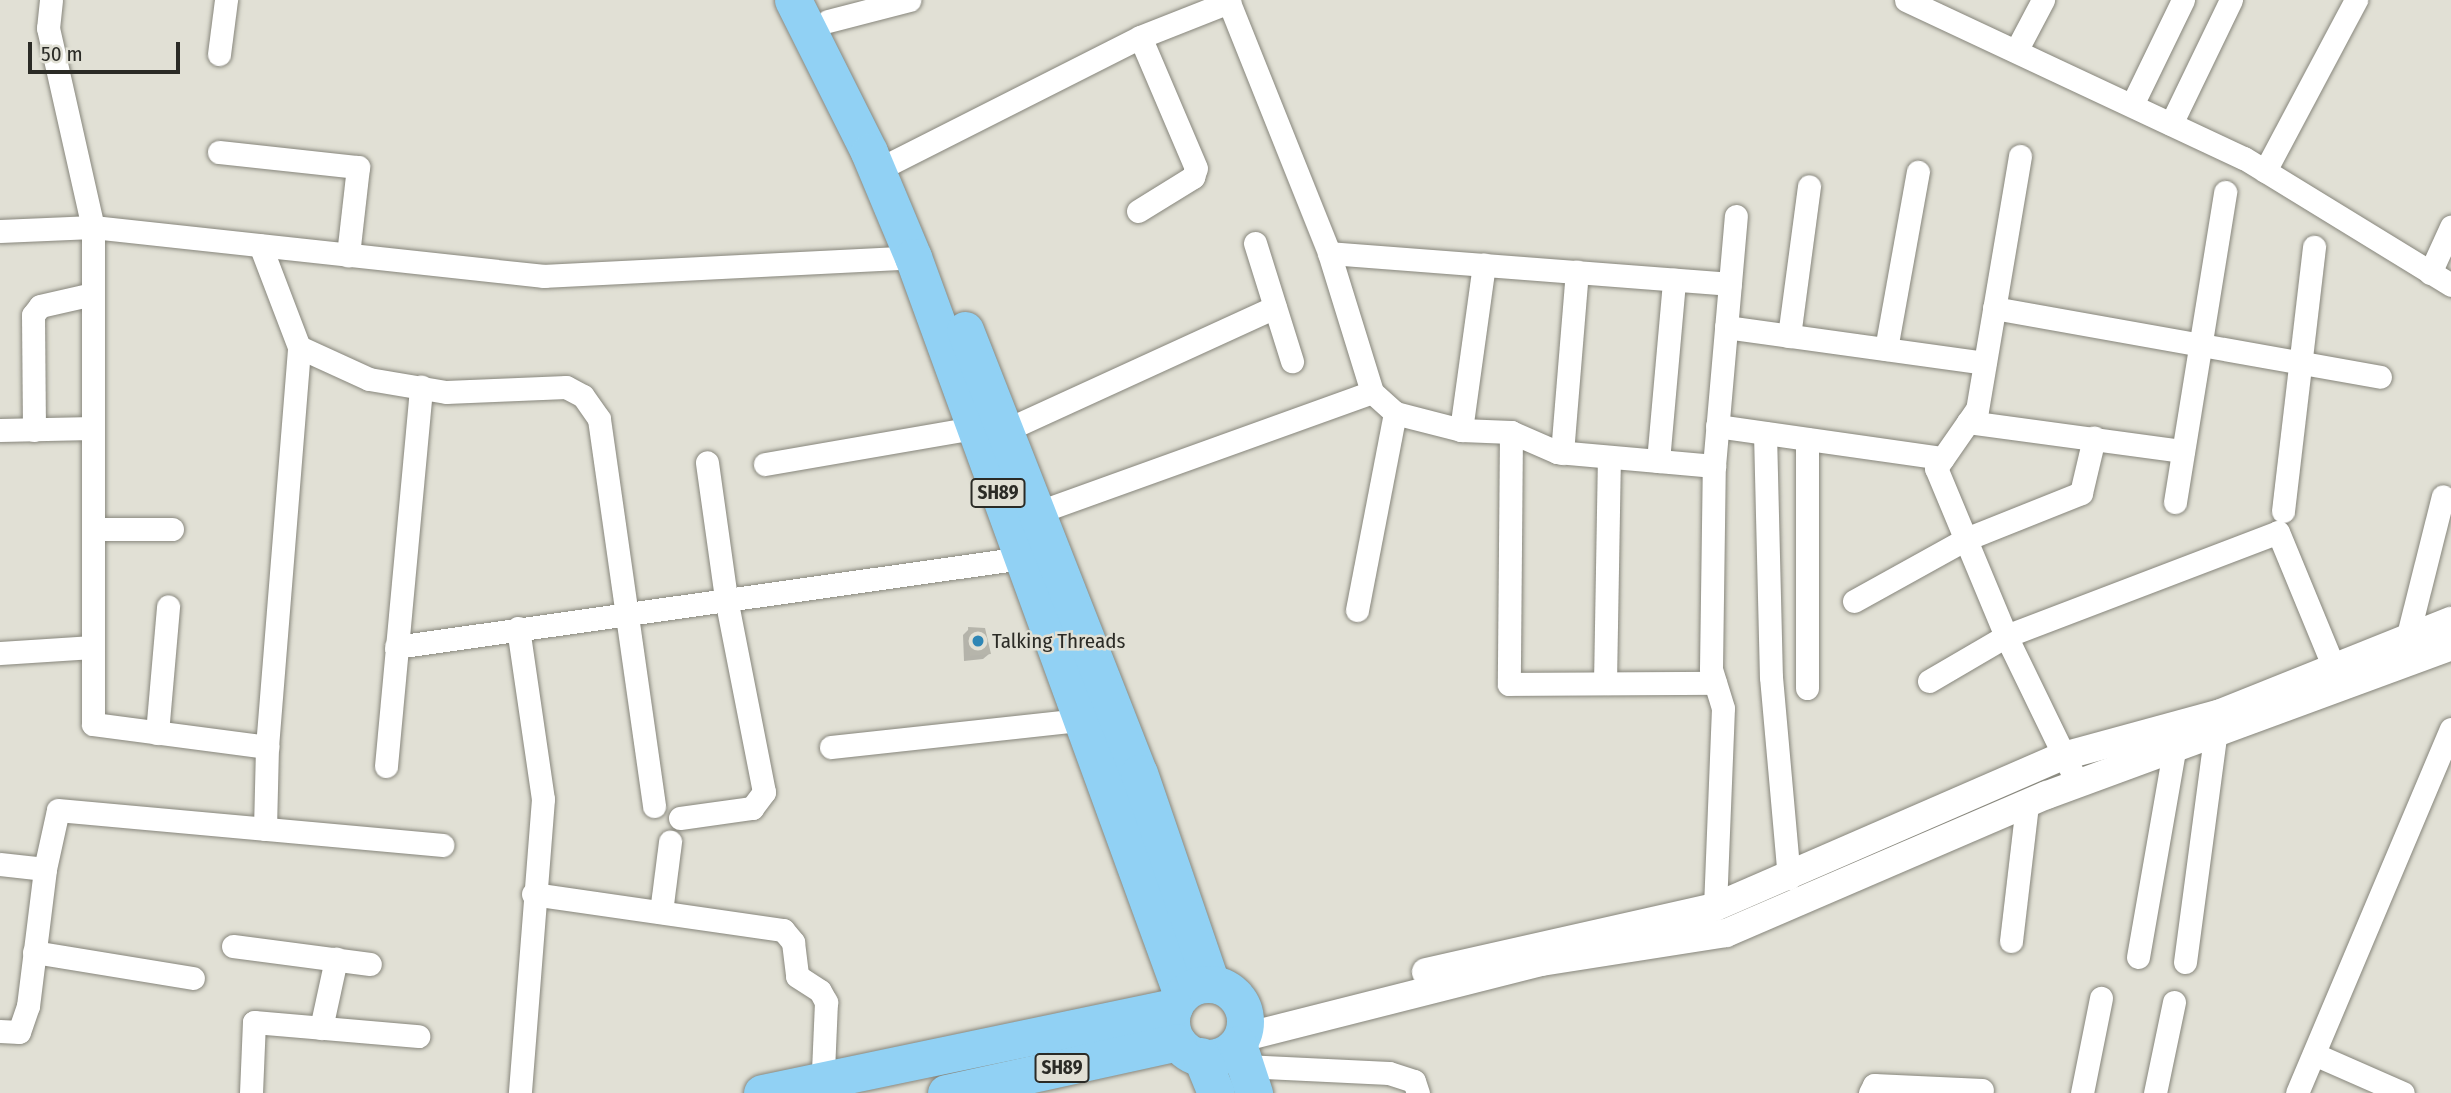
<!DOCTYPE html>
<style>
body{margin:0}
#map{position:relative;width:2451px;height:1093px;overflow:hidden;background:#e1e0d5;font-family:"Fira Sans Condensed",sans-serif}
div>[style]{position:absolute}
.shadow>*{inset:0;background:#0003}
.building>*{inset:0;background:#b6b5ab}
.roads{filter:drop-shadow(0 0 2px #87867c) drop-shadow(0 0 2px #87867c)}
.minor>*{height:23px;margin:-11.5px;padding:0 11.5px;transform-origin:11.5px;border-radius:11.5px;background:#fff}
.tertiary>*{height:28px;margin:-14px;padding:0 14px;transform-origin:14px;border-radius:14px;background:#fff}
.primary>*{height:37px;margin:-18.5px;padding:0 18.5px;transform-origin:18.5px;border-radius:18.5px;background:#91d1f4}
.primary>.ring{margin:-18.5px;padding:0;box-sizing:content-box;background:none;border:37px solid #91d1f4;border-radius:50%}
.dots>*{width:19px;height:19px;translate:-50% -50%;box-sizing:border-box;border:4px solid #e1e0d5;border-radius:50%}
span{translate:-50% -50%;white-space:nowrap;text-align:center;line-height:1.15;-webkit-text-stroke:5px #e1e0d5;paint-order:stroke}
.shield-label span{padding:2px 5px;background:#e1e0d5;border:2px solid;border-radius:5px;-webkit-text-stroke-width:0}
.shield-label{font-size:19px;color:#2b2b26;font-weight:700}
.poi-label{font-size:21px;color:#2b2b26}
.left{translate:0 -50%;text-align:left}
.scale{position:absolute;left:28px;top:42px;width:152px;height:32px;box-sizing:border-box;border:4px solid #2b2b26;border-top:0;padding-left:9px;font-size:21px;line-height:24px;white-space:nowrap;color:#2b2b26;-webkit-text-stroke:5px #e1e0d5;paint-order:stroke}
</style>
<div id="map">
<div class="shadow">
<div style="clip-path:polygon(969px 629px,989px 654px,983px 659px,964px 661px,963px 635px)"></div>
</div>
<div class="building">
<div style="clip-path:polygon(968px 627px,985px 628px,991px 654px,970px 656px)"></div>
</div>
<div class="roads">
<div class="minor">
<div style="left:51px;top:0;width:28px;rotate:96deg"></div>
<div style="left:48px;top:28px;width:204px;rotate:77.3deg"></div>
<div style="left:93px;top:227px;width:497px;rotate:90deg"></div>
<div style="left:93px;top:724px;width:176px;rotate:7.5deg"></div>
<div style="left:267px;top:747px;width:401px;rotate:-85.4deg"></div>
<div style="left:299px;top:347px;width:109px;rotate:-110.9deg"></div>
<div style="left:1228px;top:0;width:272px;rotate:68.2deg"></div>
<div style="left:1329px;top:253px;width:145px;rotate:72.8deg"></div>
<div style="left:1906px;top:0;width:373px;rotate:25.1deg"></div>
<div style="left:2244px;top:158px;width:243px;rotate:31.5deg"></div>
<div style="left:828px;top:21px;width:84px;rotate:-14.5deg"></div>
<div style="left:2016px;top:51px;width:58px;rotate:-62.1deg"></div>
<div style="left:219px;top:54px;width:54px;rotate:-82.6deg"></div>
<div style="left:2132px;top:105px;width:117px;rotate:-64.1deg"></div>
<div style="left:2171px;top:124px;width:138px;rotate:-64.2deg"></div>
<div style="left:219px;top:152px;width:140px;rotate:6.2deg"></div>
<div style="left:358px;top:167px;width:89px;rotate:96.5deg"></div>
<div style="left:2020px;top:156px;width:257px;rotate:99.6deg"></div>
<div style="left:1977px;top:409px;width:72px;rotate:124.8deg"></div>
<div style="left:1936px;top:468px;width:182px;rotate:67.4deg"></div>
<div style="left:2006px;top:636px;width:165px;rotate:64.1deg"></div>
<div style="left:893px;top:162px;width:277px;rotate:-26.8deg"></div>
<div style="left:1140px;top:37px;width:96px;rotate:-21.5deg"></div>
<div style="left:2265px;top:171px;width:194px;rotate:-62deg"></div>
<div style="left:1138px;top:211px;width:65px;rotate:-31.7deg"></div>
<div style="left:1193px;top:177px;width:9px;rotate:-72deg"></div>
<div style="left:1196px;top:168px;width:142px;rotate:-113.1deg"></div>
<div style="left:0;top:231px;width:93px;rotate:-2.5deg"></div>
<div style="left:93px;top:227px;width:454px;rotate:6.2deg"></div>
<div style="left:544px;top:276px;width:369px;rotate:-2.9deg"></div>
<div style="left:1255px;top:243px;width:124px;rotate:72.6deg"></div>
<div style="left:1329px;top:253px;width:402px;rotate:4.4deg"></div>
<div style="left:2430px;top:273px;width:51px;rotate:-65.5deg"></div>
<div style="left:1994px;top:308px;width:392px;rotate:10.1deg"></div>
<div style="left:1726px;top:327px;width:261px;rotate:7.9deg"></div>
<div style="left:1789px;top:336px;width:151px;rotate:-82.4deg"></div>
<div style="left:299px;top:347px;width:77px;rotate:24.6deg"></div>
<div style="left:369px;top:379px;width:78px;rotate:9.6deg"></div>
<div style="left:446px;top:392px;width:120px;rotate:-2.4deg"></div>
<div style="left:566px;top:387px;width:19px;rotate:28deg"></div>
<div style="left:583px;top:396px;width:28px;rotate:55deg"></div>
<div style="left:599px;top:419px;width:391px;rotate:81.9deg"></div>
<div style="left:1886px;top:349px;width:180px;rotate:-79.8deg"></div>
<div style="left:1968px;top:422px;width:217px;rotate:7.7deg"></div>
<div style="left:1717px;top:426px;width:228px;rotate:8.1deg"></div>
<div style="left:0;top:430px;width:93px;rotate:-1.2deg"></div>
<div style="left:34px;top:430px;width:115px;rotate:-90.5deg"></div>
<div style="left:33px;top:315px;width:11px;rotate:-52deg"></div>
<div style="left:40px;top:306px;width:54px;rotate:-12.8deg"></div>
<div style="left:1461px;top:430px;width:167px;rotate:-82.1deg"></div>
<div style="left:1004px;top:431px;width:298px;rotate:-24.6deg"></div>
<div style="left:1511px;top:432px;width:252px;rotate:90.5deg"></div>
<div style="left:1509px;top:684px;width:206px;rotate:-0.3deg"></div>
<div style="left:1765px;top:433px;width:244px;rotate:88.6deg"></div>
<div style="left:1771px;top:677px;width:202px;rotate:84.9deg"></div>
<div style="left:1562px;top:453px;width:182px;rotate:-85.3deg"></div>
<div style="left:1658px;top:461px;width:182px;rotate:-84.9deg"></div>
<div style="left:765px;top:464px;width:211px;rotate:-9.8deg"></div>
<div style="left:2175px;top:502px;width:314px;rotate:-80.8deg"></div>
<div style="left:2283px;top:511px;width:266px;rotate:-83.3deg"></div>
<div style="left:1036px;top:513px;width:357px;rotate:-19.8deg"></div>
<div style="left:1372px;top:392px;width:31px;rotate:42deg"></div>
<div style="left:1395px;top:413px;width:68px;rotate:14.4deg"></div>
<div style="left:1461px;top:430px;width:50px;rotate:2.3deg"></div>
<div style="left:1511px;top:432px;width:50px;rotate:23.5deg"></div>
<div style="left:1557px;top:452px;width:158px;rotate:5.1deg"></div>
<div style="left:93px;top:529px;width:79px"></div>
<div style="left:1854px;top:601px;width:128px;rotate:-29deg"></div>
<div style="left:1966px;top:539px;width:124px;rotate:-21.8deg"></div>
<div style="left:2081px;top:493px;width:57px;rotate:-76.7deg"></div>
<div style="left:1357px;top:610px;width:201px;rotate:-79.1deg"></div>
<div style="left:518px;top:628px;width:173px;rotate:81.7deg"></div>
<div style="left:543px;top:799px;width:295px;rotate:94.5deg"></div>
<div style="left:2407px;top:639px;width:147px;rotate:-75.9deg"></div>
<div style="left:396px;top:647px;width:632px;rotate:-8.09deg"></div>
<div style="left:0;top:653px;width:93px;rotate:-3.7deg"></div>
<div style="left:1929px;top:681px;width:89px;rotate:-30.3deg"></div>
<div style="left:2006px;top:636px;width:291px;rotate:-20.9deg"></div>
<div style="left:2278px;top:532px;width:147px;rotate:67.6deg"></div>
<div style="left:1605px;top:683px;width:226px;rotate:-89deg"></div>
<div style="left:1807px;top:688px;width:249px;rotate:-90deg"></div>
<div style="left:157px;top:733px;width:127px;rotate:-85deg"></div>
<div style="left:831px;top:747px;width:251px;rotate:-6.2deg"></div>
<div style="left:386px;top:766px;width:381px;rotate:-84.7deg"></div>
<div style="left:680px;top:818px;width:73px;rotate:-7.9deg"></div>
<div style="left:752px;top:808px;width:20px;rotate:-53deg"></div>
<div style="left:764px;top:792px;width:198px;rotate:-101.1deg"></div>
<div style="left:726px;top:598px;width:137px;rotate:-98deg"></div>
<div style="left:265px;top:829px;width:82px;rotate:-88.6deg"></div>
<div style="left:0;top:864px;width:45px;rotate:6.3deg"></div>
<div style="left:533px;top:894px;width:253px;rotate:8.2deg"></div>
<div style="left:783px;top:930px;width:16px;rotate:50deg"></div>
<div style="left:793px;top:942px;width:34px;rotate:83deg"></div>
<div style="left:797px;top:976px;width:27px;rotate:33deg"></div>
<div style="left:820px;top:991px;width:13px;rotate:61deg"></div>
<div style="left:826px;top:1002px;width:90px;rotate:92.5deg"></div>
<div style="left:1715px;top:907px;width:199px;rotate:-87.7deg"></div>
<div style="left:1723px;top:708px;width:41px;rotate:-107.1deg"></div>
<div style="left:1711px;top:669px;width:203px;rotate:-89.2deg"></div>
<div style="left:1714px;top:466px;width:251px;rotate:-85deg"></div>
<div style="left:661px;top:912px;width:71px;rotate:-82.7deg"></div>
<div style="left:2011px;top:941px;width:138px;rotate:-83.3deg"></div>
<div style="left:233px;top:946px;width:138px;rotate:7.5deg"></div>
<div style="left:34px;top:952px;width:161px;rotate:9.3deg"></div>
<div style="left:2138px;top:957px;width:210px;rotate:-80.1deg"></div>
<div style="left:2185px;top:962px;width:228px;rotate:-82.4deg"></div>
<div style="left:321px;top:1028px;width:71px;rotate:-77.7deg"></div>
<div style="left:0;top:1031px;width:19px;rotate:3deg"></div>
<div style="left:19px;top:1032px;width:28px;rotate:-71deg"></div>
<div style="left:28px;top:1006px;width:138px;rotate:-82.9deg"></div>
<div style="left:45px;top:869px;width:60px;rotate:-77.6deg"></div>
<div style="left:58px;top:810px;width:386px;rotate:5.2deg"></div>
<div style="left:2314px;top:1054px;width:97px;rotate:23.7deg"></div>
<div style="left:1244px;top:1066px;width:145px;rotate:2.8deg"></div>
<div style="left:1389px;top:1073px;width:26px;rotate:18deg"></div>
<div style="left:1414px;top:1081px;width:13px;rotate:72deg"></div>
<div style="left:251px;top:1093px;width:71px;rotate:-87.6deg"></div>
<div style="left:254px;top:1022px;width:165px;rotate:4.9deg"></div>
<div style="left:1870px;top:1093px;width:9px;rotate:-63deg"></div>
<div style="left:1874px;top:1085px;width:108px;rotate:2.7deg"></div>
<div style="left:2082px;top:1093px;width:97px;rotate:-78.7deg"></div>
<div style="left:2155px;top:1093px;width:93px;rotate:-78.2deg"></div>
<div style="left:2297px;top:1093px;width:395px;rotate:-67.1deg"></div>
</div>
<div class="tertiary">
<div style="left:1426px;top:972px;width:296px;rotate:-12.7deg"></div>
<div style="left:1715px;top:907px;width:379px;rotate:-23.5deg"></div>
<div style="left:2063px;top:756px;width:161px;rotate:-15.2deg"></div>
<div style="left:2218px;top:714px;width:251px;rotate:-21.8deg"></div>
<div style="left:1241px;top:1038px;width:309px;rotate:-14.2deg"></div>
<div style="left:1541px;top:962px;width:187px;rotate:-8.9deg"></div>
<div style="left:1726px;top:933px;width:349px;rotate:-23.3deg"></div>
<div style="left:2047px;top:795px;width:431px;rotate:-20.2deg"></div>
</div>
<div class="primary">
<div style="left:793px;top:0;width:170px;rotate:63.4deg"></div>
<div style="left:869px;top:152px;width:114px;rotate:67.3deg"></div>
<div style="left:913px;top:257px;width:785px;rotate:69.97deg"></div>
<div style="left:965px;top:330px;width:476px;rotate:68.6deg"></div>
<div style="left:1139px;top:773px;width:222px;rotate:71.1deg"></div>
<div class="ring" style="left:1171px;top:984px;width:37px;height:37px"></div>
<div style="left:1238px;top:1044px;width:52px;rotate:71.9deg"></div>
<div style="left:1201px;top:1056px;width:40px;rotate:68deg"></div>
<div style="left:762px;top:1093px;width:421px;rotate:-11.8deg"></div>
<div style="left:946px;top:1093px;width:237px;rotate:-12.4deg"></div>
</div>
</div>
<div class="dots">
<div style="left:978px;top:641px;background:#2e86b5"></div>
</div>
<div class="shield-label">
<span style="left:998px;top:493px">SH89</span>
<span style="left:1062px;top:1068px">SH89</span>
</div>
<div class="poi-label">
<span class="left" style="left:992px;top:641px">Talking Threads</span>
</div>
<div class="scale">50 m</div>
</div>
